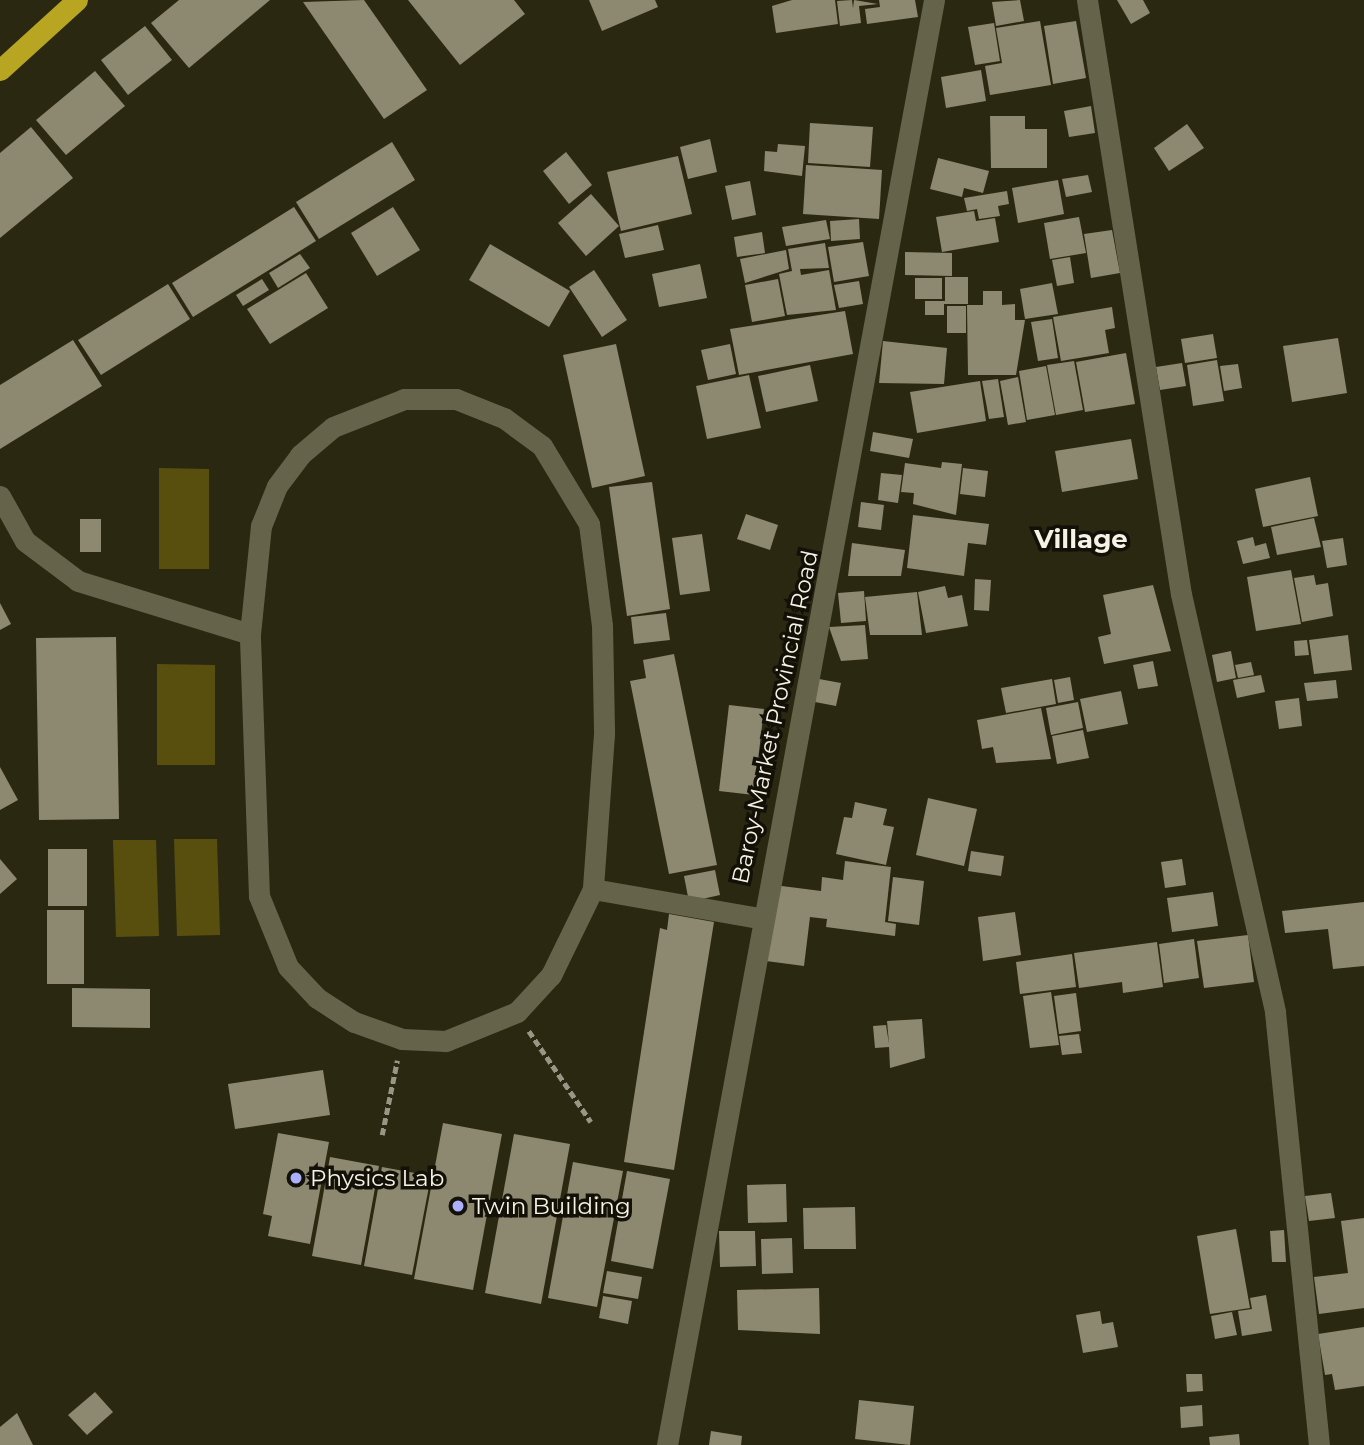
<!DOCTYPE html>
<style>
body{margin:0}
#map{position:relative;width:1364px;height:1445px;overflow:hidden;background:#2b2812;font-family:Montserrat,sans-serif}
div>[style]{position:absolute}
.green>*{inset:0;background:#584f0f}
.building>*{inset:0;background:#8d8970}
.path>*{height:4.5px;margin-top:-2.25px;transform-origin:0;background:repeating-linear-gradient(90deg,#989685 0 7px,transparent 0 10.5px)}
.minor>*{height:21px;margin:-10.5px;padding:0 10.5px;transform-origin:10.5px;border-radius:10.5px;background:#66634b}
.highway>*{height:21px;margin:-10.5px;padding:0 10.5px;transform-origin:10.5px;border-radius:10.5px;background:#b8a522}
.dots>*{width:19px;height:19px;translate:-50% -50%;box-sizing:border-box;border:4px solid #121007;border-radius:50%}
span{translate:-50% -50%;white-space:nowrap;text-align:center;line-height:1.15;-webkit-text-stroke:7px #121007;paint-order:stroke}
.street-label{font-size:23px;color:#f5f3e6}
.poi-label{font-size:23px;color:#f5f3e6}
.left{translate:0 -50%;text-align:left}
.quarter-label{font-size:26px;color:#f5f3e6;font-weight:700}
</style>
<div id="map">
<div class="green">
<div style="clip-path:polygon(159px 468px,209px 469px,209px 569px,159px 569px)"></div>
<div style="clip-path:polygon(157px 664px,215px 665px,215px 765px,157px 765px)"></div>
<div style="clip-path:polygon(174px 839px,217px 839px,220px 935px,177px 936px)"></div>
<div style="clip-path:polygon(113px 840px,156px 840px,159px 936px,116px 937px)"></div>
</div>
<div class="building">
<div style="clip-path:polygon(179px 0,270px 0,189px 68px,151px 23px)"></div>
<div style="clip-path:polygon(364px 0,427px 90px,384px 119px,303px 2px)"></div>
<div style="clip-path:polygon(408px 0,514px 0,525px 14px,460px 65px)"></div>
<div style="clip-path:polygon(589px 0,655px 0,658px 7px,602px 31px)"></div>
<div style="clip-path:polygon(792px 0,835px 0,838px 24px,776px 33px,772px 6px)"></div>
<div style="clip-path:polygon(852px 0,853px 8px,854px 0,878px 4px,859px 6px,861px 23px,840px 26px,837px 1px)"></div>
<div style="clip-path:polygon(879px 0,915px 0,918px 17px,867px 24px,865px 9px,880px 7px)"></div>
<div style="clip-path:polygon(1020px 0,1024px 21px,996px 26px,992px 2px)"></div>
<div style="clip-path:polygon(1117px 0,1143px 0,1150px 13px,1131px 24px)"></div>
<div style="clip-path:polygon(1040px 21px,1051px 85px,990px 95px,985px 66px,1002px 63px,996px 28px)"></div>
<div style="clip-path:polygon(1076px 21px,1086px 78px,1053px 84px,1044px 26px)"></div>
<div style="clip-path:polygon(994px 23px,1000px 61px,975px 65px,968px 27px)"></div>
<div style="clip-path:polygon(145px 26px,172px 60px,128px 95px,101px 60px)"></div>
<div style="clip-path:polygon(981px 70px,986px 101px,946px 108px,941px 77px)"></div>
<div style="clip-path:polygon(95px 71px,125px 106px,66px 155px,36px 120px)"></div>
<div style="clip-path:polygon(1091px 106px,1095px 133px,1069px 137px,1064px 111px)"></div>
<div style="clip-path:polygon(990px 116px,1025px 116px,1025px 129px,1047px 129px,1047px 168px,991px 168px)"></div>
<div style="clip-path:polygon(810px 123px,873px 127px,870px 167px,808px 163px)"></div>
<div style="clip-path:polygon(1187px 124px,1204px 148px,1169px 171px,1154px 148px)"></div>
<div style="clip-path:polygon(31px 127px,73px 178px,0 238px,0 153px)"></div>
<div style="clip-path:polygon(710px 139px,717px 172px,688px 179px,680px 147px)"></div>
<div style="clip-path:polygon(392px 142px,415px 180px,319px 239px,296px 202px)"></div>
<div style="clip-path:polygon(778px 144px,805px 146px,802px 176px,764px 171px,765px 151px,777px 152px)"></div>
<div style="clip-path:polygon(566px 152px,592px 185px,569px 204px,543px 171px)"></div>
<div style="clip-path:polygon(678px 156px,692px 214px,621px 231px,607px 172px)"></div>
<div style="clip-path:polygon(938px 158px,989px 171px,983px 193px,964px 188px,962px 197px,930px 189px)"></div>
<div style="clip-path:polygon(806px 165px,882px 170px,879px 219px,803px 214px)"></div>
<div style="clip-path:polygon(1088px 175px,1092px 192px,1066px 197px,1062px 179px)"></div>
<div style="clip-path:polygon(1058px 180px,1064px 214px,1018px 223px,1012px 188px)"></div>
<div style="clip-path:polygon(750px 181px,756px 215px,732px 220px,725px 186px)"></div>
<div style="clip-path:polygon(1007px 191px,1009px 204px,998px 206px,1000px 216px,979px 219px,977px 209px,967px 211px,964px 198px)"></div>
<div style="clip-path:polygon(591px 194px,619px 226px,586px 256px,558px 223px)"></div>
<div style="clip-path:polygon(294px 207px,316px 241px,193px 317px,172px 283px)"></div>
<div style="clip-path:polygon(393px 207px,420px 250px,377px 276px,351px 233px)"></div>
<div style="clip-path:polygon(974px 211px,976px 221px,995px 218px,999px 242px,942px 252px,936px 217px)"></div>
<div style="clip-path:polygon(1079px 217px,1086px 253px,1050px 259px,1044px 223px)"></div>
<div style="clip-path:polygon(859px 219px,860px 239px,831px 241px,830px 221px)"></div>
<div style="clip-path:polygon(826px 220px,830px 239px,786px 246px,782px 227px)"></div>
<div style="clip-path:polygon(658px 225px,664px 250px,625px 258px,619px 234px)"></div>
<div style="clip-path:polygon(1112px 230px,1120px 273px,1091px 278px,1084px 234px)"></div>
<div style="clip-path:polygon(762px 232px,765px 253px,737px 257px,734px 237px)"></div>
<div style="clip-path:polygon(863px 242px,869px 276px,834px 282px,828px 247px)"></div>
<div style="clip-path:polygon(825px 243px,829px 268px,800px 269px,801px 275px,829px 270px,836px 310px,787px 315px,779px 274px,792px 271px,788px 249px)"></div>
<div style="clip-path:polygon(490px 244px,570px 291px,549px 327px,469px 280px)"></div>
<div style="clip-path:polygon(786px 250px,789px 269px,745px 283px,740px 259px)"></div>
<div style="clip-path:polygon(905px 252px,952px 253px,952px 276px,905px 275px)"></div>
<div style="clip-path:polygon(300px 254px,310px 268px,278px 288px,269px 273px)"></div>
<div style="clip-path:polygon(1070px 257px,1074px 283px,1057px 286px,1052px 260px)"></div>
<div style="clip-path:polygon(700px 264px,707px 298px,659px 307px,652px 274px)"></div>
<div style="clip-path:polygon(594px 270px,627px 320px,602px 337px,569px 287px)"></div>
<div style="clip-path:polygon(306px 273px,328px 308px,270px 344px,247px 309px)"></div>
<div style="clip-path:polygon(945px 277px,968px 277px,968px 304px,944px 304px,944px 315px,925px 315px,925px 301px,945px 301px)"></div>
<div style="clip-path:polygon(915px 278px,942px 278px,942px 299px,915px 299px)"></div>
<div style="clip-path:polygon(262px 279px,269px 290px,243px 306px,236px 295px)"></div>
<div style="clip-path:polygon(778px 279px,785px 316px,752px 322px,745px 285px)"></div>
<div style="clip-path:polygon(859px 281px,863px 304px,839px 308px,834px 285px)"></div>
<div style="clip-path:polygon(1052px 283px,1058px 314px,1025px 319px,1020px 289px)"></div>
<div style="clip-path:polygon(168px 284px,190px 319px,101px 375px,78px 340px)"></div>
<div style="clip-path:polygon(983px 291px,1002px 291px,1002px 305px,1015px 304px,1015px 320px,1025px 320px,1016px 375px,968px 375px,967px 305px,983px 305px)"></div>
<div style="clip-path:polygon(947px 306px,966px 306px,966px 333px,947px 333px)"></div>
<div style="clip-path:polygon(1112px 307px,1115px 328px,1105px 330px,1109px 353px,1061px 361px,1053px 317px)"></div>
<div style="clip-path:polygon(845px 311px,853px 354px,739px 375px,730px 329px)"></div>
<div style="clip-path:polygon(1052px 319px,1058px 358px,1038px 361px,1031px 322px)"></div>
<div style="clip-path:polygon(1213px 334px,1217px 358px,1185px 363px,1181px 339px)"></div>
<div style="clip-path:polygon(1338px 338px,1347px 393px,1292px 402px,1283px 346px)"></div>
<div style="clip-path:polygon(73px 340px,102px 386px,0 449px,0 385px)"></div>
<div style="clip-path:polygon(883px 341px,947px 348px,944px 384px,879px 383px)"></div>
<div style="clip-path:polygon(616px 344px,645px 476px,592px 488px,563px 355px)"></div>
<div style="clip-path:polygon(730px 344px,736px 374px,708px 380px,701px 350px)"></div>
<div style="clip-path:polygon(1126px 353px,1135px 404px,1085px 412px,1076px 362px)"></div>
<div style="clip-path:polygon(1217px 360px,1224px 401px,1193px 406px,1187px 365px)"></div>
<div style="clip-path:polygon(1074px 361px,1083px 410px,1056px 415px,1047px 365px)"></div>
<div style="clip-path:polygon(1182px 363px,1186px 386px,1160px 390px,1156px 367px)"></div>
<div style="clip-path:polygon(1238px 364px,1242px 388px,1224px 391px,1220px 366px)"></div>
<div style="clip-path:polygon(810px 365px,818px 401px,766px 412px,758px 376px)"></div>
<div style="clip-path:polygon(1046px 366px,1055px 415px,1027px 420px,1019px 371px)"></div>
<div style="clip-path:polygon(749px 375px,761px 428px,707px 439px,696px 386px)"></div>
<div style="clip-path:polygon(1018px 377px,1026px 422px,1008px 425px,1000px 381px)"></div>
<div style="clip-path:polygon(998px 379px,1004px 417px,989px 419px,982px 381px)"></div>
<div style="clip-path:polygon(980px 381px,986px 421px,917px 433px,910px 392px)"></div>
<div style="clip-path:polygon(873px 432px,913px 439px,909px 458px,870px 451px)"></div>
<div style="clip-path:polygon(1131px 439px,1138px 479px,1062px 492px,1055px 451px)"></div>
<div style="clip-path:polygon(942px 462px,962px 464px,956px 515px,913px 504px,914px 493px,901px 492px,905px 463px,941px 468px)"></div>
<div style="clip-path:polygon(963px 468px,988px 471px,985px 497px,960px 494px)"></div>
<div style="clip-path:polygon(881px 473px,902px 475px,898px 503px,878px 500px)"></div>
<div style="clip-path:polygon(1310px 477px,1318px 516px,1263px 527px,1255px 489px)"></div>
<div style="clip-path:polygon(652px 482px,670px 609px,627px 616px,609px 487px)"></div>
<div style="clip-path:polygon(861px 502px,884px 505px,881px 530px,858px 527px)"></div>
<div style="clip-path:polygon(746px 514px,778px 525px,770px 550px,737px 539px)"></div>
<div style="clip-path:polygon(913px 515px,989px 524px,986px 545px,968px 543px,964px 576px,907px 568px)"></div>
<div style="clip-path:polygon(1314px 518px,1321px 547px,1277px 555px,1271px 527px)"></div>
<div style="clip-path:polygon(80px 519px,101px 519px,101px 552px,80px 552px)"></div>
<div style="clip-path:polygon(702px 534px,710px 591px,680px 595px,672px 538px)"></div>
<div style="clip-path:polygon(1253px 537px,1255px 546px,1266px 543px,1270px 558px,1243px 564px,1237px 541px)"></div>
<div style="clip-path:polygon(1343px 538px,1347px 565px,1327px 568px,1322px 541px)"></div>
<div style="clip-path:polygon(852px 543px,905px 550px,901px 576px,848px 576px)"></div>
<div style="clip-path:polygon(1291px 570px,1301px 624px,1256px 631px,1247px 577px)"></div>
<div style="clip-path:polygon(1314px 575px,1316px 585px,1328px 583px,1333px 616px,1302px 622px,1294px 578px)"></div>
<div style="clip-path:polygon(975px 579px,991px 580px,989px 611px,974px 610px)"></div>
<div style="clip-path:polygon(1153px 585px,1171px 651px,1104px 664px,1098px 637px,1111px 634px,1103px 595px)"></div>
<div style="clip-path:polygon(945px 586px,948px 598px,962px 595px,968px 626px,926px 633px,918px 592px)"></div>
<div style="clip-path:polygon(864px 591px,866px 621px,841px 623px,838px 593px)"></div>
<div style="clip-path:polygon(917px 592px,922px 635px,870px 635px,865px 597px)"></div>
<div style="clip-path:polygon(0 603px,11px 624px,0 630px)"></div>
<div style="clip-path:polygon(666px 613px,670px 640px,634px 644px,631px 617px)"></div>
<div style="clip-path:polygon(865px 625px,868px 659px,841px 661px,829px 627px)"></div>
<div style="clip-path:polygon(1348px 635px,1352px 670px,1314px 674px,1309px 640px)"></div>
<div style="clip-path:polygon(116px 637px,119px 819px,39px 820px,36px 638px)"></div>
<div style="clip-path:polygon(1307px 640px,1309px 655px,1295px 656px,1294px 641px)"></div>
<div style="clip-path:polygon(1231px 651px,1236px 678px,1217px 682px,1212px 655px)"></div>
<div style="clip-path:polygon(674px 654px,717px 865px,669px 874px,630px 681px,646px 678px,643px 660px)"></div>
<div style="clip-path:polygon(1153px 661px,1158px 686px,1138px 689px,1133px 665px)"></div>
<div style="clip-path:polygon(1251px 662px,1254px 675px,1238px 678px,1235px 665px)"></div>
<div style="clip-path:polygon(1261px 675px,1265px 692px,1237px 698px,1233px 680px)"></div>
<div style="clip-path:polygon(1070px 677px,1074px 700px,1058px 703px,1054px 680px)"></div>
<div style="clip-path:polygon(819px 679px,841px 683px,836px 706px,815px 702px)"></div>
<div style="clip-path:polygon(1052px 679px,1056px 704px,1006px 713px,1001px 688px)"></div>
<div style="clip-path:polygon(1336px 680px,1338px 698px,1307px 701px,1304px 683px)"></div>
<div style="clip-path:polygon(1121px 691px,1128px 724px,1087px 732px,1080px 699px)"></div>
<div style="clip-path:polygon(1299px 698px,1302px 726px,1279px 729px,1275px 701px)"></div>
<div style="clip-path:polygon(1078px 702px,1083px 728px,1051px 735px,1046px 708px)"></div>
<div style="clip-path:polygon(729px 705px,764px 709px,754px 795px,719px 791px)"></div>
<div style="clip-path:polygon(1041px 708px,1051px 759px,996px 763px,993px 747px,982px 749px,977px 720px)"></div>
<div style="clip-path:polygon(1083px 730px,1089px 758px,1057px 764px,1052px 736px)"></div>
<div style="clip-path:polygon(0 767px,18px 800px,0 810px)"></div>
<div style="clip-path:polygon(928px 798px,977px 809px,964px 866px,916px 855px)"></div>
<div style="clip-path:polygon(855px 802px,887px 809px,883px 825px,894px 827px,886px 865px,836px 854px,844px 817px,852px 818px)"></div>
<div style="clip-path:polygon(48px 849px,87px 849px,87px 906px,48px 906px)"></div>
<div style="clip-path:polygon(971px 851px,1004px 856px,1001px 876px,968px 871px)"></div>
<div style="clip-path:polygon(0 859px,17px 879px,0 894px)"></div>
<div style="clip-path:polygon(1182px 859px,1186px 885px,1165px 888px,1161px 862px)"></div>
<div style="clip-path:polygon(845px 861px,891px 867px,885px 922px,896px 924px,895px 936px,826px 927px,827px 919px,810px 917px,804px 966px,766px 961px,774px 885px,821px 891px,822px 877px,843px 880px)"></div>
<div style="clip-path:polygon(715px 870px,720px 895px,689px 902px,684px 876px)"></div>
<div style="clip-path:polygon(893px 877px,924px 881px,919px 925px,888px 921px)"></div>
<div style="clip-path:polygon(1213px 892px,1218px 926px,1172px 932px,1167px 898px)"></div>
<div style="clip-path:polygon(1364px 902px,1364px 966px,1333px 969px,1328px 929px,1285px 933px,1282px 911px)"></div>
<div style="clip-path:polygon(47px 910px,84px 910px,84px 984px,47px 984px)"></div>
<div style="clip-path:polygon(1015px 912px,1021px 955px,983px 961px,978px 917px)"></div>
<div style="clip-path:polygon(669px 914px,714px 922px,674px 1170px,624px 1162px,660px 928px,667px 930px)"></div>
<div style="clip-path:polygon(1248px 935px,1254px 982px,1204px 988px,1197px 941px)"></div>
<div style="clip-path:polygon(1194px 939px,1199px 978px,1164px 983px,1159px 944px)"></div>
<div style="clip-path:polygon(1157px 942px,1163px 987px,1123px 993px,1122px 982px,1079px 988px,1074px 953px)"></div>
<div style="clip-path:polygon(1072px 954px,1076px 987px,1020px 994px,1016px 962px)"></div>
<div style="clip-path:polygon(72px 988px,150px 989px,150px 1028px,72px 1027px)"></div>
<div style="clip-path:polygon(1051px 992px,1059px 1045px,1030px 1048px,1023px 996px)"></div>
<div style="clip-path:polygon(1076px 993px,1081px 1031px,1059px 1034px,1054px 996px)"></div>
<div style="clip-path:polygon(922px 1019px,925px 1058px,890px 1068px,889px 1047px,875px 1048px,873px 1026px,886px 1025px,889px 1044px,887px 1021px)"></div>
<div style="clip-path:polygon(1079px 1034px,1082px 1053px,1062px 1055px,1059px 1036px)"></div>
<div style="clip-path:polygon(323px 1070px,330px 1115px,235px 1129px,228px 1084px)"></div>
<div style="clip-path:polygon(443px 1123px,502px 1134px,473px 1290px,414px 1279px)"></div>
<div style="clip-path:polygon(278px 1133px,329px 1142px,310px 1244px,268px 1236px,272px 1216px,263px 1214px)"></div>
<div style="clip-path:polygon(514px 1134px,570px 1144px,541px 1304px,485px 1293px)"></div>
<div style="clip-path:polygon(330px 1157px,379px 1166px,361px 1265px,312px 1256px)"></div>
<div style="clip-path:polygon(573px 1162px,623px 1171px,597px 1307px,548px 1298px)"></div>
<div style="clip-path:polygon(382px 1167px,431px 1176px,412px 1275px,364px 1266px)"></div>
<div style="clip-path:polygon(627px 1171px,670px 1179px,653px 1269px,611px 1261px)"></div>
<div style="clip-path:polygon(786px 1184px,787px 1222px,748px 1223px,747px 1185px)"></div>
<div style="clip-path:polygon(1331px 1193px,1335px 1218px,1309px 1221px,1305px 1196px)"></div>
<div style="clip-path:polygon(855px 1207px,856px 1249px,804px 1249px,803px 1208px)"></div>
<div style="clip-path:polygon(1364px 1218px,1364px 1308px,1319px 1314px,1314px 1277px,1348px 1273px,1341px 1221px)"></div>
<div style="clip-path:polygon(1236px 1229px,1250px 1308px,1210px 1314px,1197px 1236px)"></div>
<div style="clip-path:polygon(1284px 1230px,1286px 1262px,1272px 1262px,1270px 1231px)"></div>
<div style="clip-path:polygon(719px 1231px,755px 1231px,756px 1266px,720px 1267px)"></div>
<div style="clip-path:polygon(792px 1238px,793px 1273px,762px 1274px,761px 1239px)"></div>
<div style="clip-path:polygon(607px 1271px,642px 1277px,638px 1299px,603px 1293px)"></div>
<div style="clip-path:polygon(819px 1288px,820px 1334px,738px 1330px,737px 1290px)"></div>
<div style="clip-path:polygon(1266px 1295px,1272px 1331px,1242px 1336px,1238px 1311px,1252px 1309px,1250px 1298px)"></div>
<div style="clip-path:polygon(603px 1296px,632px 1301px,628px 1324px,599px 1318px)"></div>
<div style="clip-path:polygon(1100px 1311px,1102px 1324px,1113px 1322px,1118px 1347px,1083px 1353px,1076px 1315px)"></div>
<div style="clip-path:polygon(1232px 1312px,1237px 1335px,1215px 1339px,1211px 1316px)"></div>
<div style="clip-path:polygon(1364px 1327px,1364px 1386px,1335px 1390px,1332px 1374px,1325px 1375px,1318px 1334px)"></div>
<div style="clip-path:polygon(1186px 1374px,1202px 1374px,1203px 1391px,1187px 1392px)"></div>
<div style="clip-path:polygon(95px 1392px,113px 1412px,87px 1435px,68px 1415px)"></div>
<div style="clip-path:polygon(859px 1400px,914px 1406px,910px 1445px,855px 1439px)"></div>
<div style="clip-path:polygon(1202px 1405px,1203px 1426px,1181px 1428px,1180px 1407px)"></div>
<div style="clip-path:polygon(17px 1413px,33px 1445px,0 1445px,0 1427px)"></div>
<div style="clip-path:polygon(711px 1431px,742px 1436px,741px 1445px,709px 1445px)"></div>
<div style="clip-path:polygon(1239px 1434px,1240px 1445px,1210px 1445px,1209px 1437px)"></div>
</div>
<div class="path">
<div style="left:529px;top:1031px;width:110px;rotate:55.7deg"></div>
<div style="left:382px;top:1135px;width:76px;rotate:-78.5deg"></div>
</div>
<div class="minor">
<div style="left:1087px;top:0;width:601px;rotate:81.01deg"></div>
<div style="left:1181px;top:594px;width:428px;rotate:77.3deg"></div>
<div style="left:1275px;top:1012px;width:435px;rotate:84.2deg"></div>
<div style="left:404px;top:399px;width:52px"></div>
<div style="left:456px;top:399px;width:52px;rotate:21.6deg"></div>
<div style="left:504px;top:418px;width:47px;rotate:36.4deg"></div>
<div style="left:542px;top:446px;width:91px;rotate:58.9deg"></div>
<div style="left:589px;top:524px;width:102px;rotate:82.7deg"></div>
<div style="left:602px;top:625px;width:109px;rotate:88.9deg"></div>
<div style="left:604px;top:734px;width:155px;rotate:94.1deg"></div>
<div style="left:593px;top:889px;width:96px;rotate:116deg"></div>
<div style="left:551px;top:975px;width:50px;rotate:132.6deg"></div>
<div style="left:517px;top:1012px;width:77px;rotate:157.8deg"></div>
<div style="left:446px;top:1041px;width:44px;rotate:-177.4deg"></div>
<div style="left:402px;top:1039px;width:51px;rotate:-160.5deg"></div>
<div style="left:354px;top:1022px;width:44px;rotate:-147deg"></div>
<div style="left:317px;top:998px;width:42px;rotate:-133.1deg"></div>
<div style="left:288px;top:967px;width:77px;rotate:-112.2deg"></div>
<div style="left:259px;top:896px;width:262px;rotate:-92deg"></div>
<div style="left:250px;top:634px;width:109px;rotate:-84.2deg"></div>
<div style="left:261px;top:526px;width:43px;rotate:-68.2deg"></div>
<div style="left:277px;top:486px;width:39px;rotate:-53deg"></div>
<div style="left:300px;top:455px;width:43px;rotate:-40.3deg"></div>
<div style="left:333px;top:427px;width:76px;rotate:-21.5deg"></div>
<div style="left:0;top:496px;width:51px;rotate:60.9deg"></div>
<div style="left:25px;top:541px;width:66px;rotate:37deg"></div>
<div style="left:78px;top:581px;width:180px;rotate:17.1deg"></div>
<div style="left:593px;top:889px;width:169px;rotate:9.9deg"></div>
<div style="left:667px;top:1445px;width:1469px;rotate:-79.53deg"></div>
</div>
<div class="highway">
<div style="left:0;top:70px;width:104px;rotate:-42.3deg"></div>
</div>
<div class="dots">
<div style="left:296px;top:1178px;background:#aab0fb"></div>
<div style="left:458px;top:1206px;background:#aab0fb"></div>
</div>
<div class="street-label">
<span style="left:775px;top:717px;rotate:-78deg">Baroy-Market Provincial Road</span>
</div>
<div class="poi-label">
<span class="left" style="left:310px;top:1178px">Physics Lab</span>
<span class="left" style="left:472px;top:1206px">Twin Building</span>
</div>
<div class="quarter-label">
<span style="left:1081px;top:540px">Village</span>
</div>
</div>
